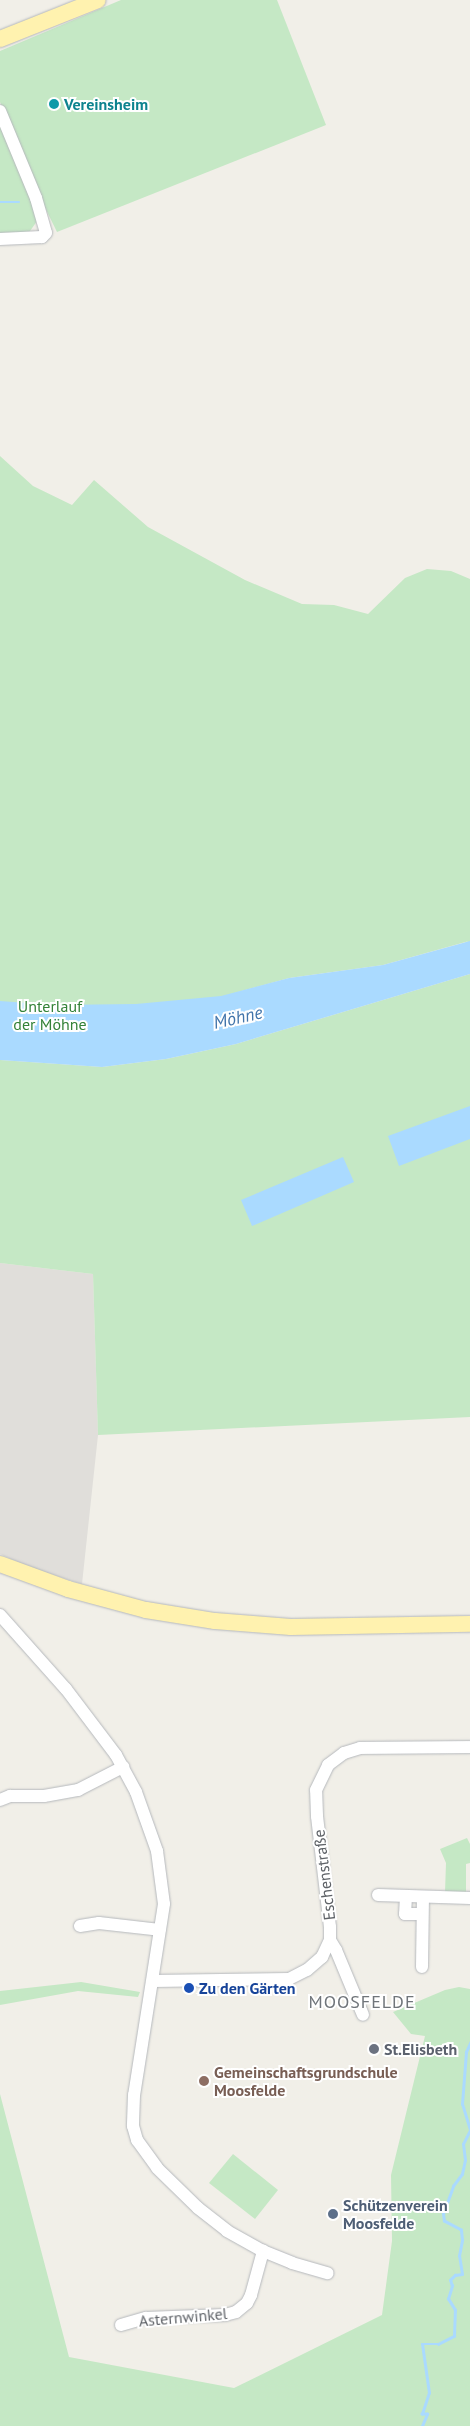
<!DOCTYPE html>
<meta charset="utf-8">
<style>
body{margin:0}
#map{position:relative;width:470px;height:2426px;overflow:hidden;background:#f1efe8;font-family:"PT Sans",sans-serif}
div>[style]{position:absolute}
.industrial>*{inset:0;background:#e0deda}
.green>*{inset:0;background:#c5e8c5}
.water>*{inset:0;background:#aadaff}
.stream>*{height:2.5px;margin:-1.25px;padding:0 1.25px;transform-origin:1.25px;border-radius:1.25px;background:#aadaff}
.roads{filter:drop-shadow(0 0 1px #b5b8bc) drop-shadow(0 0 1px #b5b8bc)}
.minor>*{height:12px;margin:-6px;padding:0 6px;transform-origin:6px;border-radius:6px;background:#fff}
.major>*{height:16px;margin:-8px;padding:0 8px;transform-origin:8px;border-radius:8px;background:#fff2af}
.dots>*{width:14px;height:14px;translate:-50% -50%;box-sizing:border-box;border:2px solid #fff;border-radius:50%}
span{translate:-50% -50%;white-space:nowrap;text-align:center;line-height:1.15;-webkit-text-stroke:4px #fff;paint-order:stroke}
.culture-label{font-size:16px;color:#0d838f;font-weight:700}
.left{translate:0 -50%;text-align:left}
.park-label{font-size:16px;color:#348238}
.street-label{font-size:16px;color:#5f6368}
.transit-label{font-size:16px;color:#164399;font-weight:700}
.worship-label{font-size:16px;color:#5b616d;font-weight:700}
.education-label{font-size:16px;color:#785e54;font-weight:700}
.service-label{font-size:16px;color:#4e5e75;font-weight:700}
.water-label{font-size:18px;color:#4174aa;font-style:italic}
.neighbourhood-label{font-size:18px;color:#70757a;letter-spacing:1px}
</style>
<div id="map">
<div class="industrial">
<div style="clip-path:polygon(0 1263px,93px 1274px,98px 1435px,82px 1584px,29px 1567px,0 1554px)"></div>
</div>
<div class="green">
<div style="clip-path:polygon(121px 0,277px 0,326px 125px,57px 232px,29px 175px,0 102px,0 51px)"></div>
<div style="clip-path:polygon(0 120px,35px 206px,37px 221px,28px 234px,0 234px)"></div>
<div style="clip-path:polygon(evenodd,0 456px,33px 486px,72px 505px,94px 480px,148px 527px,245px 580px,302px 604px,334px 605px,368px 614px,405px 578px,427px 569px,451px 571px,470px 579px,470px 972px,0 1056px,0 456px,469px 941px,426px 960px,231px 994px,289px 978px,383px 965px,469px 941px)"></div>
<div style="clip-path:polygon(470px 974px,470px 1417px,98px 1435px,93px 1274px,0 1263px,0 1060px,102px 1067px,166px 1059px,236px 1044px)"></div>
<div style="clip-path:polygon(467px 1838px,470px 1844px,470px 1863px,466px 1864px,466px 1893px,445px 1892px,446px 1863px,440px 1849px)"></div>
<div style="clip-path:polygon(81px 1982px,140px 1992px,138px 1997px,78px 1991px,0 2005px,0 1991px)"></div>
<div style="clip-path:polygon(459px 1987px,470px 1989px,470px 2426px,0 2426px,0 2094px,69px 2357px,234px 2388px,382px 2315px,392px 2241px,391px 2175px,425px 2036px,411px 2034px,393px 2012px,445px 1990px)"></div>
<div style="clip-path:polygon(233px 2154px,278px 2190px,255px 2219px,209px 2183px)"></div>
</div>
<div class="water">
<div style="clip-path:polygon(470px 941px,470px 974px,236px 1044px,166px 1059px,102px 1067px,0 1060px,0 1001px,53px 1005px,136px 1004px,221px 996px,289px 978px,383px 965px)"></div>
<div style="clip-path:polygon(470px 1106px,470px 1139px,399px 1166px,388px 1136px)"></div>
<div style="clip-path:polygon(343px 1157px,354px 1182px,252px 1226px,241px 1200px)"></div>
</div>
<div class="stream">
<div style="left:0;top:202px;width:19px"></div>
<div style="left:422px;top:2426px;width:13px;rotate:-67deg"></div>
<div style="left:427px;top:2414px;width:5px;rotate:180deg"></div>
<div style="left:422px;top:2414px;width:22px;rotate:-72deg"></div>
<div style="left:429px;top:2393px;width:49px;rotate:-98.1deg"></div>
<div style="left:422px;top:2344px;width:16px"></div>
<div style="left:438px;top:2344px;width:18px;rotate:-27deg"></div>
<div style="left:454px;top:2336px;width:26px;rotate:-88deg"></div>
<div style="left:455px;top:2310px;width:13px;rotate:-122deg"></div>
<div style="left:448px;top:2299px;width:14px;rotate:-73deg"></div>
<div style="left:452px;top:2286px;width:6px;rotate:-108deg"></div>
<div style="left:450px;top:2280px;width:7px;rotate:-45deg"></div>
<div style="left:455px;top:2275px;width:7px;rotate:-8deg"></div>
<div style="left:462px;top:2274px;width:18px;rotate:-99deg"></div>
<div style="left:459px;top:2256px;width:16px;rotate:-79deg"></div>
<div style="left:462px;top:2240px;width:10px;rotate:-96deg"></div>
<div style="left:461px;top:2230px;width:19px;rotate:-152deg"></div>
<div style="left:444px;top:2221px;width:7px;rotate:-98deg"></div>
<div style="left:443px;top:2214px;width:30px;rotate:-70deg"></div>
<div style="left:453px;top:2186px;width:15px;rotate:-53deg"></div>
<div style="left:462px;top:2174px;width:14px;rotate:-78deg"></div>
<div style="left:465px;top:2160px;width:16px;rotate:-97deg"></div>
<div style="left:463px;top:2144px;width:16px;rotate:-63deg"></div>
<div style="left:470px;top:2130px;width:27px;rotate:-107deg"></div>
<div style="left:462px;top:2104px;width:52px;rotate:-85.6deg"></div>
<div style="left:466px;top:2052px;width:10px;rotate:-66deg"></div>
</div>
<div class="roads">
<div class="minor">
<div style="left:0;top:111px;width:94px;rotate:67.5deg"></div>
<div style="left:36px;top:198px;width:36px;rotate:74deg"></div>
<div style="left:46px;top:233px;width:6px;rotate:135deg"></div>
<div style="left:42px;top:237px;width:42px;rotate:177.3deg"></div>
<div style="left:0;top:1615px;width:99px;rotate:48.3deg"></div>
<div style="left:66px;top:1689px;width:83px;rotate:52.9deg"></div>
<div style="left:116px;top:1755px;width:42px;rotate:61.6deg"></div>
<div style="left:136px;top:1792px;width:63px;rotate:70.4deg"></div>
<div style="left:157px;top:1851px;width:53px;rotate:82.5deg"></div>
<div style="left:164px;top:1904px;width:193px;rotate:98.9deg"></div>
<div style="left:134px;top:2095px;width:31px;rotate:92deg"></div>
<div style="left:133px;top:2126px;width:15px;rotate:74deg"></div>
<div style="left:137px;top:2140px;width:34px;rotate:54deg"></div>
<div style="left:157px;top:2168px;width:57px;rotate:44.3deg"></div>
<div style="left:198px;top:2208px;width:37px;rotate:38deg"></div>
<div style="left:227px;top:2231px;width:41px;rotate:29.1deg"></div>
<div style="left:263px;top:2251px;width:31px;rotate:22deg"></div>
<div style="left:292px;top:2263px;width:37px;rotate:16deg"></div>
<div style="left:0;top:1800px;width:11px;rotate:-22deg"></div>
<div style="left:10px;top:1796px;width:34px"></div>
<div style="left:44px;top:1796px;width:35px;rotate:-10deg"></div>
<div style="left:78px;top:1790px;width:51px;rotate:-27.1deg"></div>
<div style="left:378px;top:1895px;width:92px;rotate:1.9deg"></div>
<div style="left:406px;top:1896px;width:18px;rotate:93deg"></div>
<div style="left:405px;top:1914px;width:17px"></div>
<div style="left:80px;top:1926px;width:19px;rotate:-9deg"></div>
<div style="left:99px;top:1923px;width:61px;rotate:6.5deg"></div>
<div style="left:330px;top:1940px;width:12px;rotate:59deg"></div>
<div style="left:336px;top:1950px;width:70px;rotate:67.4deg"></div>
<div style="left:422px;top:1967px;width:70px;rotate:-89.2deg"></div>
<div style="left:153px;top:1981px;width:136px;rotate:-0.8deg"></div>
<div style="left:289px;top:1979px;width:20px;rotate:-27deg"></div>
<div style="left:307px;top:1970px;width:20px;rotate:-41deg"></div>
<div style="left:322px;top:1957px;width:19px;rotate:-65deg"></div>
<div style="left:330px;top:1940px;width:13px;rotate:-90deg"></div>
<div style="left:330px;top:1927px;width:112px;rotate:-96.7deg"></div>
<div style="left:317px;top:1816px;width:26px;rotate:-92deg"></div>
<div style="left:316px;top:1790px;width:28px;rotate:-64deg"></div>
<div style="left:328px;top:1765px;width:20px;rotate:-37deg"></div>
<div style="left:344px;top:1753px;width:17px;rotate:-17deg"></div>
<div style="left:360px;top:1748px;width:110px;rotate:-0.5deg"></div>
<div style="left:121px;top:2325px;width:26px;rotate:-16deg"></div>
<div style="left:146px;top:2318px;width:79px;rotate:-2.2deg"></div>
<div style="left:225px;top:2315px;width:11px;rotate:-15deg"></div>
<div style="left:236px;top:2312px;width:14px;rotate:-39deg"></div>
<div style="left:247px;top:2303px;width:9px;rotate:-63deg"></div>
<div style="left:251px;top:2295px;width:46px;rotate:-74.7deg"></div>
</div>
<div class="major">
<div style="left:0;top:39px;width:105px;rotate:-21.7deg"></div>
<div style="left:0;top:1564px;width:72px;rotate:20.2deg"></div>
<div style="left:68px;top:1589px;width:81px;rotate:15.1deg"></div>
<div style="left:146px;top:1610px;width:70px;rotate:9.1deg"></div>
<div style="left:215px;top:1621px;width:76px;rotate:4.5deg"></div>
<div style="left:291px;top:1627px;width:179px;rotate:-1deg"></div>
</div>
</div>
<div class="dots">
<div style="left:54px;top:104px;background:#0f9aa8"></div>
<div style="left:189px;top:1988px;background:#1a4fb4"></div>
<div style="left:374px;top:2049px;background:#6b7280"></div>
<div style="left:204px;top:2081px;background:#8d6e63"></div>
<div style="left:333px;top:2214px;background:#5c6f8a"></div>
</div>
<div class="culture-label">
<span class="left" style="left:64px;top:104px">Vereinsheim</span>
</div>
<div class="park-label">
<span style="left:50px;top:1015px">Unterlauf<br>der Möhne</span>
</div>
<div class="street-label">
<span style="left:324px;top:1875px;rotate:-97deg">Eschenstraße</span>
<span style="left:183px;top:2317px;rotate:-5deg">Asternwinkel</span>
</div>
<div class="transit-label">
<span class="left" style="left:199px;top:1988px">Zu den Gärten</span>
</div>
<div class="worship-label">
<span class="left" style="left:384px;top:2049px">St.Elisbeth</span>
</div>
<div class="education-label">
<span class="left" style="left:214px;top:2081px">Gemeinschaftsgrundschule<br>Moosfelde</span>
</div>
<div class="service-label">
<span class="left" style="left:343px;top:2214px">Schützenverein<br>Moosfelde</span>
</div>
<div class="water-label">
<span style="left:238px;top:1018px;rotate:-13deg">Möhne</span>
</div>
<div class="neighbourhood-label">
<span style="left:362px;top:2002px">MOOSFELDE</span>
</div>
</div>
